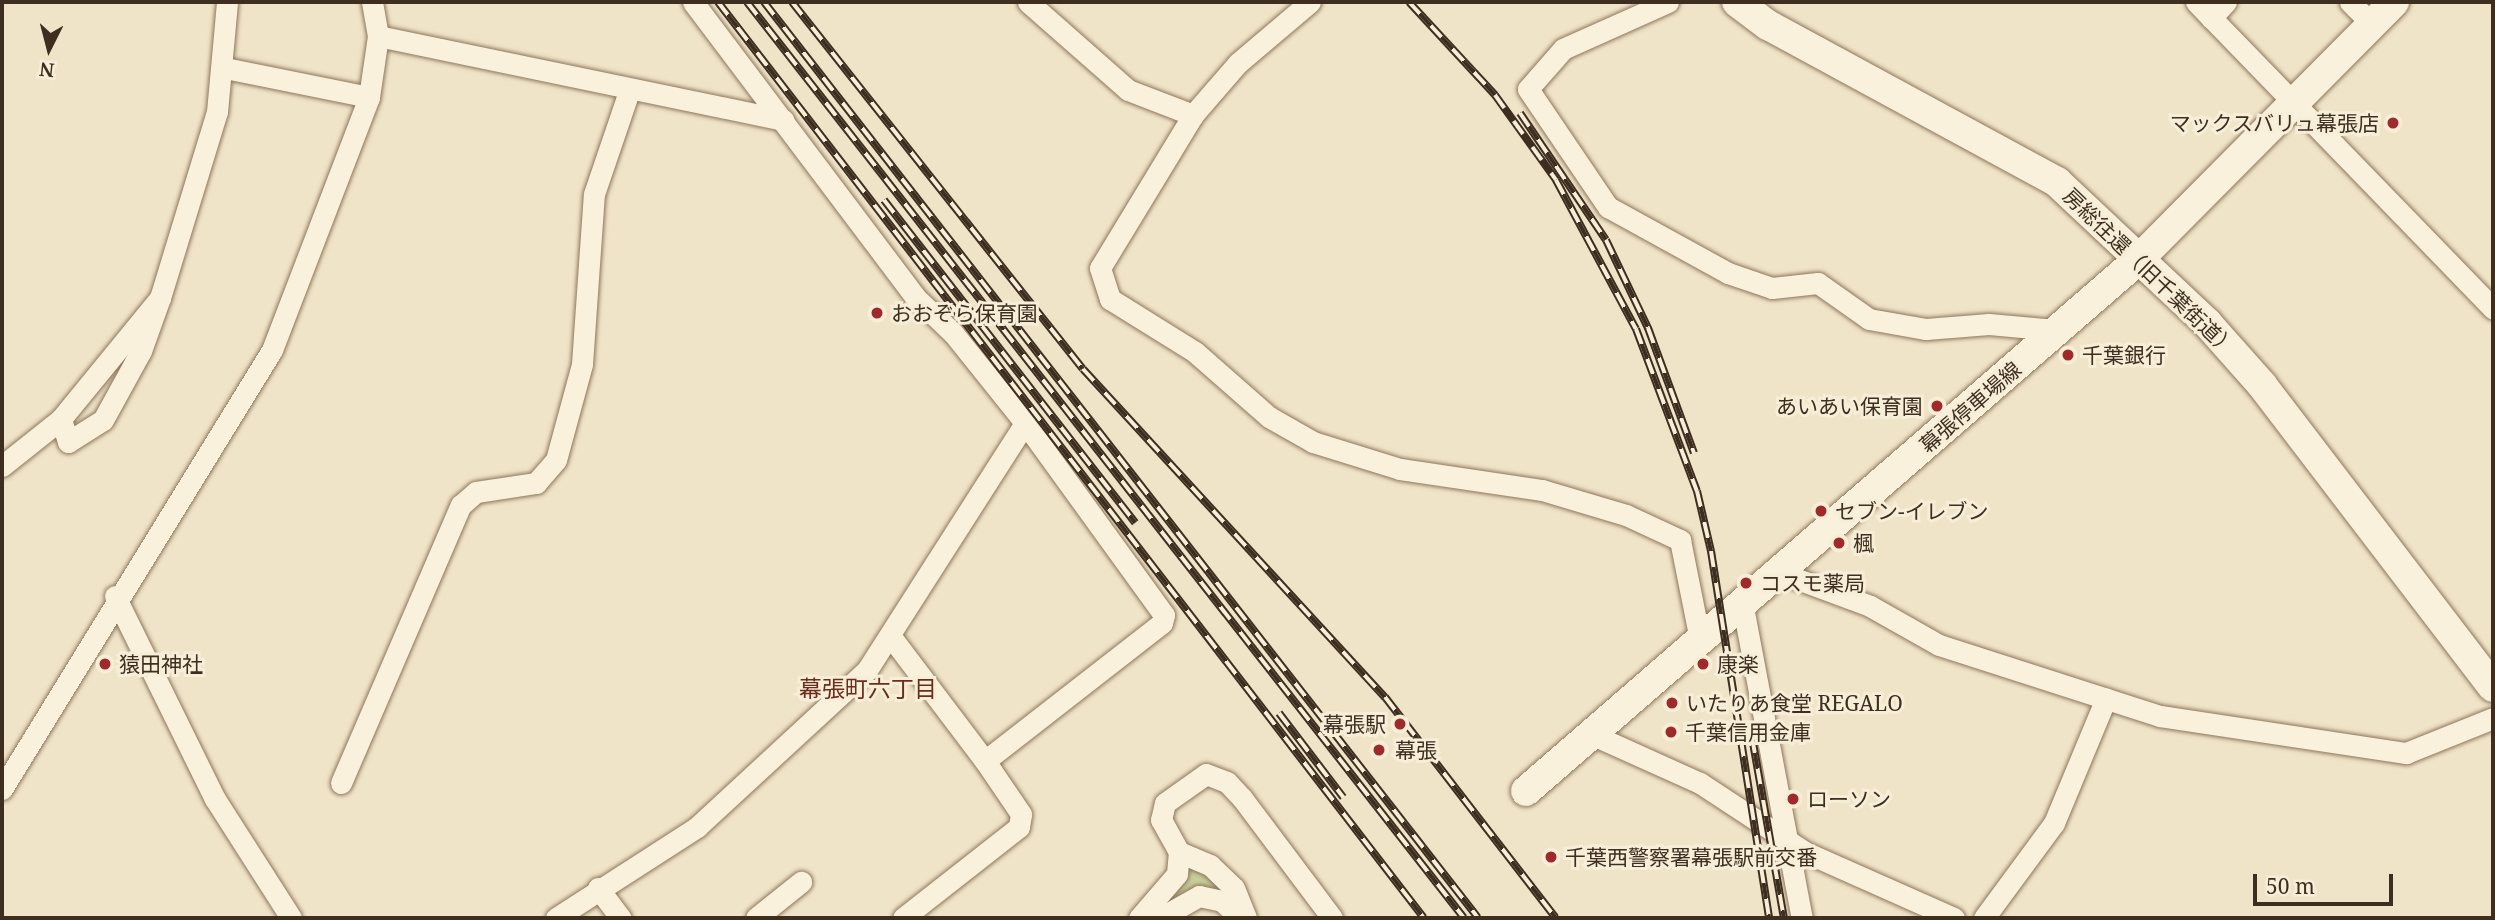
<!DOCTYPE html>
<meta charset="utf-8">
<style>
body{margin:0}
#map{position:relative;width:2495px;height:920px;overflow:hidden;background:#f0e4c8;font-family:"Noto Serif","Noto Sans JP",serif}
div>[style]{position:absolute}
.green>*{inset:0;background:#c9cf9b}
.roads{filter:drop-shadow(0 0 2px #8d765c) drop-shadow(0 0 2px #8d765c)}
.street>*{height:21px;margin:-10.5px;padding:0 10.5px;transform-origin:10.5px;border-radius:10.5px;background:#faf1dc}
.secondary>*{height:30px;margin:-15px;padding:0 15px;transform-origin:15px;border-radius:15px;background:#faf1dc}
.rail>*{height:8px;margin-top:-4px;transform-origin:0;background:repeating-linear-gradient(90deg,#f7eed8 0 16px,#3d2e20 0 32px);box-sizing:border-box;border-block:2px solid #3d2e20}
.dots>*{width:19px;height:19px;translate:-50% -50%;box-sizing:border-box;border:4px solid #f7eed8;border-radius:50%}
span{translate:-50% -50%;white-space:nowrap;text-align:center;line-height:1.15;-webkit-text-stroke:6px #f7eed8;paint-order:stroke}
.poi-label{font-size:21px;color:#3d2e20}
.right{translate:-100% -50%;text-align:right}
.left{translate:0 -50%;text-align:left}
.street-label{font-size:21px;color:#3d2e20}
.neighbourhood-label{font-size:23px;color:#6b2e1e}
.frame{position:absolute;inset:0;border:4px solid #3d2e20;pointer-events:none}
.north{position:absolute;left:14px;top:14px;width:70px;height:70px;-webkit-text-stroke:5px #f7eed8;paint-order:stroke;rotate:186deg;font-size:19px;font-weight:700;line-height:28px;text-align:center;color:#3d2e20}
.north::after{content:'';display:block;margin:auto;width:24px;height:32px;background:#3d2e20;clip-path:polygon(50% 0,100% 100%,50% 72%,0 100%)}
.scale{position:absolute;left:2253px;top:874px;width:140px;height:32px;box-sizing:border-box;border:4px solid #3d2e20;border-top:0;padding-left:9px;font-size:21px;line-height:24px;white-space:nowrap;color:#3d2e20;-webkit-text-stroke:5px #f7eed8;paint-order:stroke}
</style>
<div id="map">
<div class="green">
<div style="clip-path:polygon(1197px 866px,1225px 891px,1148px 914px,1175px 893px,1183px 867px)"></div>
</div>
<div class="roads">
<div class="street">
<div style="left:693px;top:2px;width:369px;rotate:53deg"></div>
<div style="left:915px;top:297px;width:52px;rotate:43.5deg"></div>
<div style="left:953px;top:333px;width:115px;rotate:51.3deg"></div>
<div style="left:1025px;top:423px;width:237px;rotate:54.1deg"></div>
<div style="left:1164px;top:615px;width:8px;rotate:104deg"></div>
<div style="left:1162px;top:623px;width:224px;rotate:142.1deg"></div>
<div style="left:985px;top:761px;width:154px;rotate:-127.1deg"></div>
<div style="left:1028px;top:2px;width:133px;rotate:41.3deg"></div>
<div style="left:1128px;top:90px;width:70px;rotate:21deg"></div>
<div style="left:1310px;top:2px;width:94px;rotate:139.7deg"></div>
<div style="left:1238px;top:63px;width:69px;rotate:130.9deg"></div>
<div style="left:1193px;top:115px;width:179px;rotate:121.3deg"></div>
<div style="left:1100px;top:268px;width:33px;rotate:72deg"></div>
<div style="left:1110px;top:299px;width:100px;rotate:31.9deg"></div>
<div style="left:1195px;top:352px;width:98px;rotate:41.3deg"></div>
<div style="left:1269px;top:417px;width:51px;rotate:29.6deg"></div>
<div style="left:1313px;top:442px;width:91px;rotate:17.2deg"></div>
<div style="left:1400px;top:469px;width:144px;rotate:8.4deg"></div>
<div style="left:1542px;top:490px;width:88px;rotate:16.6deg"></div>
<div style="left:1626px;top:515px;width:60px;rotate:24.8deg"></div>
<div style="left:1680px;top:540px;width:102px;rotate:78.7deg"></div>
<div style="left:1668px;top:2px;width:115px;rotate:155.9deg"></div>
<div style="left:1563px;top:49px;width:53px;rotate:131.2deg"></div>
<div style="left:1528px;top:89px;width:143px;rotate:55.9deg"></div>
<div style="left:1608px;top:207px;width:137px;rotate:28.8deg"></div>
<div style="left:1728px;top:273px;width:46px;rotate:18.8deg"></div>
<div style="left:1772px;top:288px;width:46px;rotate:-6.2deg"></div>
<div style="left:1818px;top:283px;width:62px;rotate:35.2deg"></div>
<div style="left:1869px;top:319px;width:58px;rotate:10deg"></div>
<div style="left:1926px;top:329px;width:63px;rotate:-4.5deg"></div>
<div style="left:1989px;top:324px;width:66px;rotate:5.2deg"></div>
<div style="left:2196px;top:2px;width:427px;rotate:45.9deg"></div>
<div style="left:2350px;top:2px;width:33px;rotate:45deg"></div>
<div style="left:2211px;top:18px;width:22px;rotate:-47deg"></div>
<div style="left:378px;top:36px;width:414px;rotate:11.7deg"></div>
<div style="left:225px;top:68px;width:147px;rotate:11.4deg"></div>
<div style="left:160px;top:298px;width:156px;rotate:129.3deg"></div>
<div style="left:61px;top:419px;width:24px;rotate:73deg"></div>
<div style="left:68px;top:442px;width:41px;rotate:-32.2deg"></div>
<div style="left:103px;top:420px;width:79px;rotate:-61.2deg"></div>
<div style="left:141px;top:351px;width:56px;rotate:-70.3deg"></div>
<div style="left:160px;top:298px;width:195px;rotate:-73deg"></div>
<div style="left:217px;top:112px;width:110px;rotate:-84.8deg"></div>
<div style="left:2px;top:466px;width:75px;rotate:-38.5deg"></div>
<div style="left:1781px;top:573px;width:95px;rotate:20.3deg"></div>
<div style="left:1870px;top:606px;width:79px;rotate:29.5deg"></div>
<div style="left:1939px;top:645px;width:232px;rotate:17.8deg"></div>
<div style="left:2160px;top:716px;width:249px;rotate:8.6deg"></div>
<div style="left:2406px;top:753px;width:94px;rotate:-21.9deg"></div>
<div style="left:115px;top:596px;width:226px;rotate:63.8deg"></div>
<div style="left:215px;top:799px;width:141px;rotate:57.4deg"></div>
<div style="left:1743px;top:607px;width:317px;rotate:79.3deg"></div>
<div style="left:1593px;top:735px;width:117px;rotate:24.2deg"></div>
<div style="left:1700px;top:783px;width:126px;rotate:33.3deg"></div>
<div style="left:1805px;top:852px;width:163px;rotate:23.9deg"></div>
<div style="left:341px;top:783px;width:303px;rotate:-66.7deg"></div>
<div style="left:461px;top:505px;width:20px;rotate:-41deg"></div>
<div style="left:476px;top:492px;width:61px;rotate:-8.5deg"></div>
<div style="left:536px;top:483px;width:30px;rotate:-49deg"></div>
<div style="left:556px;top:460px;width:99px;rotate:-74.8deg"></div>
<div style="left:582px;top:364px;width:170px;rotate:-86deg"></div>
<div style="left:594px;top:194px;width:109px;rotate:-71.2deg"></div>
<div style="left:2px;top:789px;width:515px;rotate:-58.41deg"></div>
<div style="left:272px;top:350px;width:271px;rotate:-69deg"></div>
<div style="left:369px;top:97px;width:62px;rotate:-81.6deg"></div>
<div style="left:378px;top:36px;width:35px;rotate:-100deg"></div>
<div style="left:1179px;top:852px;width:34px;rotate:23deg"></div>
<div style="left:1210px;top:865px;width:33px;rotate:44deg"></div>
<div style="left:1234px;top:888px;width:32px;rotate:68deg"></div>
<div style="left:598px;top:888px;width:38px;rotate:53deg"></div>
<div style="left:556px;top:918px;width:168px;rotate:-32.8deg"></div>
<div style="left:697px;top:827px;width:231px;rotate:-42.7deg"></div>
<div style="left:867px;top:670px;width:293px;rotate:-57.4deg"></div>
<div style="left:756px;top:918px;width:58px;rotate:-38.7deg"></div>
<div style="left:903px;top:918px;width:147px;rotate:-38.1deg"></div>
<div style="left:1019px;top:827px;width:13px;rotate:-81deg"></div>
<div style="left:1021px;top:814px;width:64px;rotate:-124.2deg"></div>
<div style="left:1139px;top:918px;width:58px;rotate:-49.2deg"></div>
<div style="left:1177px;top:874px;width:22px;rotate:-85deg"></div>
<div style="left:1179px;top:852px;width:37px;rotate:-119deg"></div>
<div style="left:1161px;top:820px;width:17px;rotate:-77deg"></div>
<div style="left:1165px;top:803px;width:50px;rotate:-35.3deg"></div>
<div style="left:1206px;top:774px;width:22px;rotate:21deg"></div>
<div style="left:1227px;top:782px;width:22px;rotate:47deg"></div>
<div style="left:1242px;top:798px;width:150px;rotate:53.1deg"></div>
<div style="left:1160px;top:918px;width:45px;rotate:-29.4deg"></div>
<div style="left:1199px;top:896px;width:24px;rotate:12deg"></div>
<div style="left:1222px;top:901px;width:25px;rotate:43deg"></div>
<div style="left:1984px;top:918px;width:118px;rotate:-53.6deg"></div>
<div style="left:2054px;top:823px;width:135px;rotate:-67.4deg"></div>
</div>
<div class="secondary">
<div style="left:1737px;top:2px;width:39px;rotate:37deg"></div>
<div style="left:1768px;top:25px;width:329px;rotate:28.5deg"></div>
<div style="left:2057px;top:182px;width:206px;rotate:43.2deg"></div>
<div style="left:2207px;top:323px;width:83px;rotate:48.4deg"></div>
<div style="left:2262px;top:385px;width:380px;rotate:52.6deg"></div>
<div style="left:1526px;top:791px;width:812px;rotate:-40.95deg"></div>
<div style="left:2139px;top:259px;width:362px;rotate:-45.2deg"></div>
</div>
</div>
<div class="rail">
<div style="left:718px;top:2px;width:1156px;rotate:52.38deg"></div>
<div style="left:747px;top:2px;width:1163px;rotate:51.95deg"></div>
<div style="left:764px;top:2px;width:1161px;rotate:52.06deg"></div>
<div style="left:792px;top:2px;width:468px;rotate:51.6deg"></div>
<div style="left:1083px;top:369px;width:446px;rotate:47.4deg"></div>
<div style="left:1385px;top:697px;width:279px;rotate:52.3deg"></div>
<div style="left:1409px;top:2px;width:127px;rotate:47.2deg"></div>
<div style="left:1495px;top:95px;width:105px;rotate:54.3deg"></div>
<div style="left:1556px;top:180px;width:169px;rotate:61.8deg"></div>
<div style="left:1636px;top:329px;width:173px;rotate:69.4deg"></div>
<div style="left:1697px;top:491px;width:62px;rotate:76.9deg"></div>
<div style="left:1711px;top:551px;width:372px;rotate:81deg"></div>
<div style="left:1520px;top:113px;width:153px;rotate:55.9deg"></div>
<div style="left:1606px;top:240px;width:98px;rotate:64.5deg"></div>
<div style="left:1648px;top:328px;width:133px;rotate:69.8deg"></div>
<div style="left:884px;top:200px;width:409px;rotate:52.1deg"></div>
<div style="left:1279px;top:713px;width:106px;rotate:52.7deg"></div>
<div style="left:1752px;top:737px;width:184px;rotate:80deg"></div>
</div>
<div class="dots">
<div style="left:2393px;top:123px;background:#9e2a2b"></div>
<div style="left:877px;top:313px;background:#9e2a2b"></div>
<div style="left:2068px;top:355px;background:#9e2a2b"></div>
<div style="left:1937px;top:406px;background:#9e2a2b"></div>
<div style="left:1821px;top:511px;background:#9e2a2b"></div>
<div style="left:1839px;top:543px;background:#9e2a2b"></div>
<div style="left:1746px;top:583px;background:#9e2a2b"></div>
<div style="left:105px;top:664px;background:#9e2a2b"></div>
<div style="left:1703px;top:664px;background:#9e2a2b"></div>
<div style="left:1672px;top:703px;background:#9e2a2b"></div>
<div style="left:1400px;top:724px;background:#9e2a2b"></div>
<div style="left:1671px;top:732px;background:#9e2a2b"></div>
<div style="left:1379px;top:750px;background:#9e2a2b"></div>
<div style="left:1793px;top:799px;background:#9e2a2b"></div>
<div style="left:1551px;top:857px;background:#9e2a2b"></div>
</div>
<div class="poi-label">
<span class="right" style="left:2379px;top:123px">マックスバリュ幕張店</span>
<span class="left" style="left:891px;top:313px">おおぞら保育園</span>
<span class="left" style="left:2082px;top:355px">千葉銀行</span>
<span class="right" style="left:1923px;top:406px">あいあい保育園</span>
<span class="left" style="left:1835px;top:511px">セブン-イレブン</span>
<span class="left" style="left:1853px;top:543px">楓</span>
<span class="left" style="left:1760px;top:583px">コスモ薬局</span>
<span class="left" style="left:119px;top:664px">猿田神社</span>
<span class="left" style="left:1717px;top:664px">康楽</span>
<span class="left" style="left:1686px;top:703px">いたりあ食堂 REGALO</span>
<span class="right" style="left:1386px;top:724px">幕張駅</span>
<span class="left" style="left:1685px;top:732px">千葉信用金庫</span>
<span class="left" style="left:1395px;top:750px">幕張</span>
<span class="left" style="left:1807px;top:799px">ローソン</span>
<span class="left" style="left:1565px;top:857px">千葉西警察署幕張駅前交番</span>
</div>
<div class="street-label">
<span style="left:2150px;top:272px;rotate:44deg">房総往還（旧千葉街道）</span>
<span style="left:1970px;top:407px;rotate:-41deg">幕張停車場線</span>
</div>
<div class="neighbourhood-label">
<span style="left:868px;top:688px">幕張町六丁目</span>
</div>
<div class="frame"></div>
<div class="north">N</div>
<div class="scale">50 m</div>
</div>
